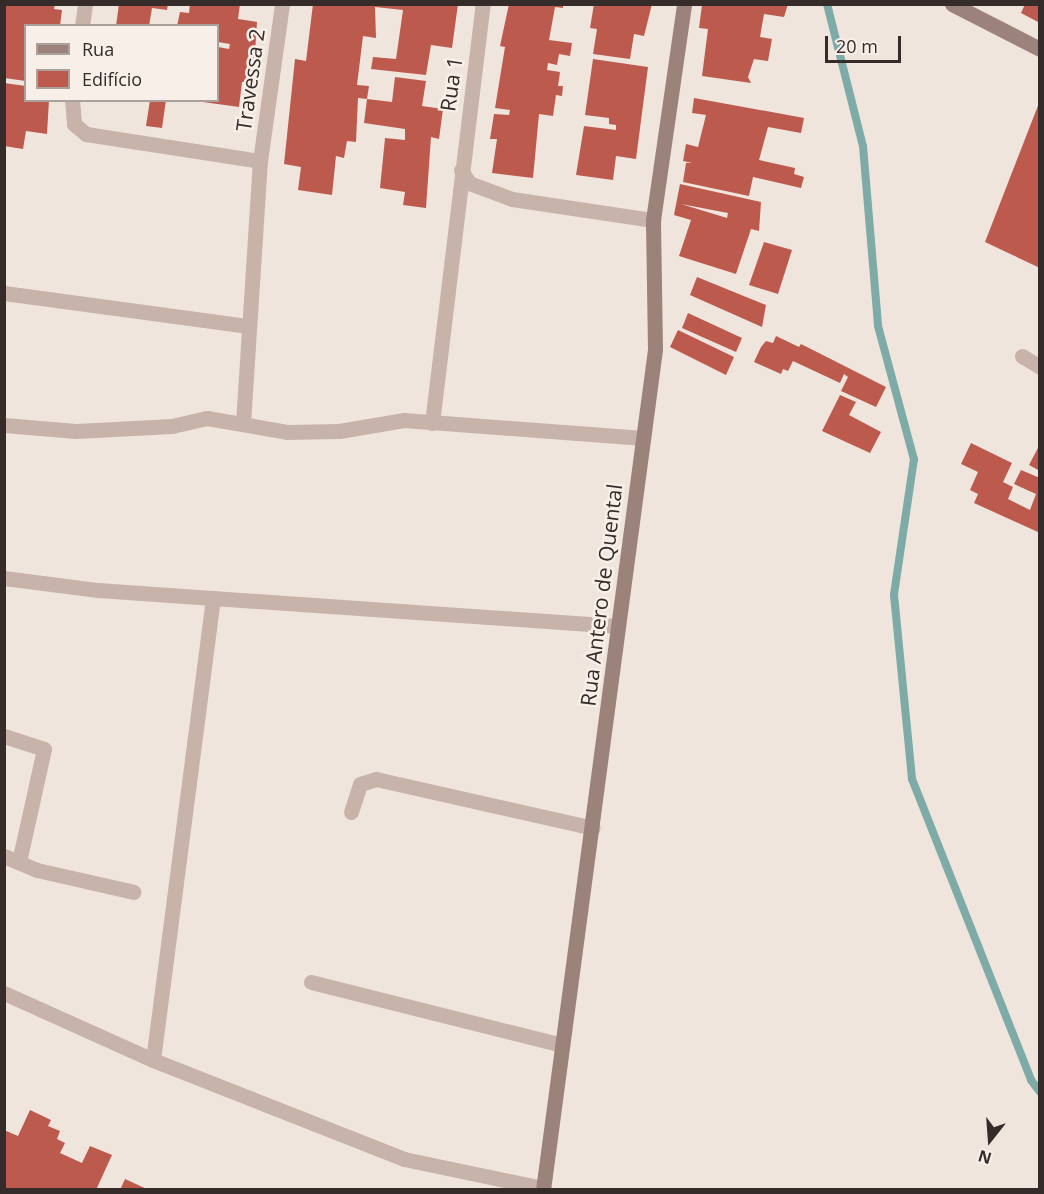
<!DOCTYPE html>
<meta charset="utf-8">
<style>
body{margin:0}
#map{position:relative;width:1044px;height:1194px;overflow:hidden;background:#f0e5dd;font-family:"Open Sans",sans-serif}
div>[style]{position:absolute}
.stream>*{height:8px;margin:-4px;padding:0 4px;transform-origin:4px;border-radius:4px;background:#7eaba7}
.building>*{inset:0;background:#bd5a4e}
.street>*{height:15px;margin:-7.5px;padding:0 7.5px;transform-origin:7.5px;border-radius:7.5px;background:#c8b3aa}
.secondary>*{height:15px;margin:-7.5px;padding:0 7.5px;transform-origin:7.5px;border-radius:7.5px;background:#9b827b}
span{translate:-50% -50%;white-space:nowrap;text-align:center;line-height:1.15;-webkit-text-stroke:5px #f8efe9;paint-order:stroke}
.street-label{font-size:21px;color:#352b29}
.frame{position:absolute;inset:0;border:6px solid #352b29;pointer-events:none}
.legend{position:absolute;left:24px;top:24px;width:195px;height:78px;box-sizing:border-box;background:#f8efe9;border:2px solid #aaa19c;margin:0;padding:8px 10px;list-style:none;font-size:18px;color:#352b29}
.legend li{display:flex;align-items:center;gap:12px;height:30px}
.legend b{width:30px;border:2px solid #aaa19c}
.north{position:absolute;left:960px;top:1110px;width:60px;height:60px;-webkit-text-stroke:4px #f8efe9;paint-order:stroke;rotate:197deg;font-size:16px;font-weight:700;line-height:24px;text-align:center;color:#352b29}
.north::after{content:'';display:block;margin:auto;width:21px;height:27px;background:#352b29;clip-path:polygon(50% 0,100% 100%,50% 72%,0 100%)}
.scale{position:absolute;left:825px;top:36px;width:76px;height:27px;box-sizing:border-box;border:3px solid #352b29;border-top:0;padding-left:8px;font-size:18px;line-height:21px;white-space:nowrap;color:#352b29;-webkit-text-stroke:4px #f8efe9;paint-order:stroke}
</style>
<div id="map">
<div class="stream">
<div style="left:827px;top:4px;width:146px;rotate:75.8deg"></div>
<div style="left:863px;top:146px;width:181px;rotate:85.2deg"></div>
<div style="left:878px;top:326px;width:138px;rotate:74.9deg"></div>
<div style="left:914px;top:459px;width:137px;rotate:98.4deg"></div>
<div style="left:894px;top:595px;width:185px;rotate:84.4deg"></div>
<div style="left:912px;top:779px;width:324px;rotate:68.4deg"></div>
<div style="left:1031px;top:1080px;width:15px;rotate:53deg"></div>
</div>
<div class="building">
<div style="clip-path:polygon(4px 4px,55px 4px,54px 9px,62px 10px,60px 26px,26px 26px,26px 81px,4px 78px)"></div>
<div style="clip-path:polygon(119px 4px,168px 4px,167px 10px,152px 8px,149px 26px,116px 26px)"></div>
<div style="clip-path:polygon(190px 4px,240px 4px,238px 19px,257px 22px,253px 83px,242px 82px,239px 107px,203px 102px,218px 100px,218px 47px,229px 49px,230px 44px,218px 42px,218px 26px,177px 26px,180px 12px,189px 13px)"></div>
<div style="clip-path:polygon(313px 4px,458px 4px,452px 48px,431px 45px,426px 75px,371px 69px,373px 57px,396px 59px,403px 10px,375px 7px,376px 38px,363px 36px,357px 85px,369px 86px,367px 99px,358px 98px,356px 142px,347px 141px,344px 158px,336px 156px,332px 195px,298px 190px,301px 167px,284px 164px,295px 59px,306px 61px)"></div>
<div style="clip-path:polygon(509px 4px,563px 4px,563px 8px,555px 7px,549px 40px,572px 43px,570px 56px,559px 54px,557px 65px,548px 63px,547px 70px,560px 72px,558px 86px,563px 86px,562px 96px,556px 95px,553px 116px,539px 114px,533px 178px,492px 173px,497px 139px,490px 139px,494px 114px,509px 115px,510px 110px,495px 108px,505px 47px,500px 46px)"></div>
<div style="clip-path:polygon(594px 4px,652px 4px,644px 36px,634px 34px,630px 59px,593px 54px,597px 29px,590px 28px)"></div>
<div style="clip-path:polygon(788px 4px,784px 17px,764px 14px,760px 37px,772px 39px,768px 61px,754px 59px,748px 77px,751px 83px,702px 76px,708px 29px,699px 28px,702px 5px)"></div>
<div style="clip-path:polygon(1025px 4px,1040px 4px,1040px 23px,1021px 13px)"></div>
<div style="clip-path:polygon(593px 59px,648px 67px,636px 159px,616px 156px,613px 180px,576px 175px,584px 126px,616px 130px,616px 125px,609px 124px,609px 118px,585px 115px)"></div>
<div style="clip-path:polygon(395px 77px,426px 81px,422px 106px,443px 109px,439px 139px,431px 137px,426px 208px,403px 205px,405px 192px,380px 188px,385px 138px,405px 140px,405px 129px,364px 123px,367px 99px,392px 102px)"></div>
<div style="clip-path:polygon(4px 83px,26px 86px,26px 100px,49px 100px,47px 134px,26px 131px,23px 149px,4px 146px)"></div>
<div style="clip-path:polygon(694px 98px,804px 118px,801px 133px,768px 127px,759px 160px,795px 168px,794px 174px,804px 177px,801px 188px,753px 177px,749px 196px,683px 182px,686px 163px,692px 163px,683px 161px,686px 144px,698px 147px,706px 115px,692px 113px)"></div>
<div style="clip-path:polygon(150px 100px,166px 100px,162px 128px,146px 126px)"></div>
<div style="clip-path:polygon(1039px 103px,1040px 103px,1040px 268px,985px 242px)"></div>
<div style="clip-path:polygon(evenodd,680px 184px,761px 202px,759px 231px,751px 229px,736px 274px,679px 256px,691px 220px,674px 215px,680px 184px,681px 204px,728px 213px,727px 218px,681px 204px)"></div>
<div style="clip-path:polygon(764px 242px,792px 250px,778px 294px,749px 285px)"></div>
<div style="clip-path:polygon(697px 277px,766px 305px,762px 327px,690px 295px)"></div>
<div style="clip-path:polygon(688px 313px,742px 338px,736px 352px,682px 328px)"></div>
<div style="clip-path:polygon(678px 330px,734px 357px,726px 375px,670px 347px)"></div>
<div style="clip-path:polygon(776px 336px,799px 347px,801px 344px,886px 387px,876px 407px,841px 391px,848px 377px,844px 374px,840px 383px,793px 361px,788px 371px,783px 369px,781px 374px,754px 362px,761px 347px,766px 341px,773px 343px)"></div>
<div style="clip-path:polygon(840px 395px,856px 402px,849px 415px,881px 432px,870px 453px,822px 431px)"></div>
<div style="clip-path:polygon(971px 443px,1012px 463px,1003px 482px,1013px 487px,1008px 499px,1030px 510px,1036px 494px,1014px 484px,1021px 470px,1040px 478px,1040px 533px,974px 503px,978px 494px,970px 490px,978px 472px,961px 464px)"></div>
<div style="clip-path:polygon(1040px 444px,1040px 471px,1029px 465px)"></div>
<div style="clip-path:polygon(30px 1110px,51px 1120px,48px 1126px,60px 1131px,57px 1139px,65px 1143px,60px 1153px,82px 1163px,90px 1146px,112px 1155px,96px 1190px,4px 1190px,4px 1130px,18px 1136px)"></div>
<div style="clip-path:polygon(125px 1179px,149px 1190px,120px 1190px)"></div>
</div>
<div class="street">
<div style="left:82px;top:26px;width:22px;rotate:-82deg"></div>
<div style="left:72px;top:100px;width:24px;rotate:85deg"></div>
<div style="left:74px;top:124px;width:16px;rotate:40deg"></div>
<div style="left:86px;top:134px;width:176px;rotate:8.8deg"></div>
<div style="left:461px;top:170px;width:15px;rotate:58deg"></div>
<div style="left:469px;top:183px;width:46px;rotate:20.4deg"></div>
<div style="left:512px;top:199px;width:143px;rotate:8.5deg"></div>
<div style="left:4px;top:293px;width:247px;rotate:7.7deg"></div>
<div style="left:1022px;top:356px;width:21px;rotate:31deg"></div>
<div style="left:243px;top:423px;width:263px;rotate:-86.3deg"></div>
<div style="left:260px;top:161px;width:159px;rotate:-82deg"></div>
<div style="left:432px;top:423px;width:422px;rotate:-83.1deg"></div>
<div style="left:4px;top:425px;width:72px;rotate:4.8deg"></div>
<div style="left:76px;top:431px;width:96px;rotate:-3deg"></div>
<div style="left:172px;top:426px;width:36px;rotate:-13deg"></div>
<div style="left:207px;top:418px;width:81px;rotate:9.9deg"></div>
<div style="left:287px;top:432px;width:52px;rotate:-1.1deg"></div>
<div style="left:339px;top:431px;width:66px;rotate:-9.6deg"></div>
<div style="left:404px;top:420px;width:240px;rotate:4.3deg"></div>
<div style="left:4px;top:578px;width:95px;rotate:7.3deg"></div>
<div style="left:98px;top:590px;width:521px;rotate:3.96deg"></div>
<div style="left:4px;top:736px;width:42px;rotate:18deg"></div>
<div style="left:44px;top:749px;width:116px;rotate:102.5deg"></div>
<div style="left:351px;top:812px;width:29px;rotate:-72deg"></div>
<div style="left:360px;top:784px;width:17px;rotate:-17deg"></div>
<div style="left:376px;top:779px;width:222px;rotate:12.7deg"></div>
<div style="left:4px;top:856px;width:36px;rotate:23deg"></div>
<div style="left:37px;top:870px;width:99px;rotate:12.8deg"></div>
<div style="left:311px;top:982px;width:259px;rotate:14.1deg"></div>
<div style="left:4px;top:993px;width:163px;rotate:24.2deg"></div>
<div style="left:153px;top:1060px;width:270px;rotate:21.5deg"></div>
<div style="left:404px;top:1159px;width:142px;rotate:11.8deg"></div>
<div style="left:153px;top:1060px;width:466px;rotate:-82.6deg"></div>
</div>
<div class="secondary">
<div style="left:952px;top:4px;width:99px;rotate:27.1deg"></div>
<div style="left:543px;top:1190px;width:848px;rotate:-82.41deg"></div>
<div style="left:655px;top:349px;width:129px;rotate:-90.9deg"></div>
<div style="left:653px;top:220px;width:218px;rotate:-81.8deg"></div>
</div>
<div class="street-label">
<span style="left:250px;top:80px;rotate:-82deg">Travessa 2</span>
<span style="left:451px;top:84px;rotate:-82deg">Rua 1</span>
<span style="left:601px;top:595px;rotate:-83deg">Rua Antero de Quental</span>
</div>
<div class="frame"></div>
<ul class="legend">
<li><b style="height:8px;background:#9b827b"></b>Rua</li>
<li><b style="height:16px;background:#bd5a4e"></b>Edifício</li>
</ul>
<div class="north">N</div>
<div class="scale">20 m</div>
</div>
